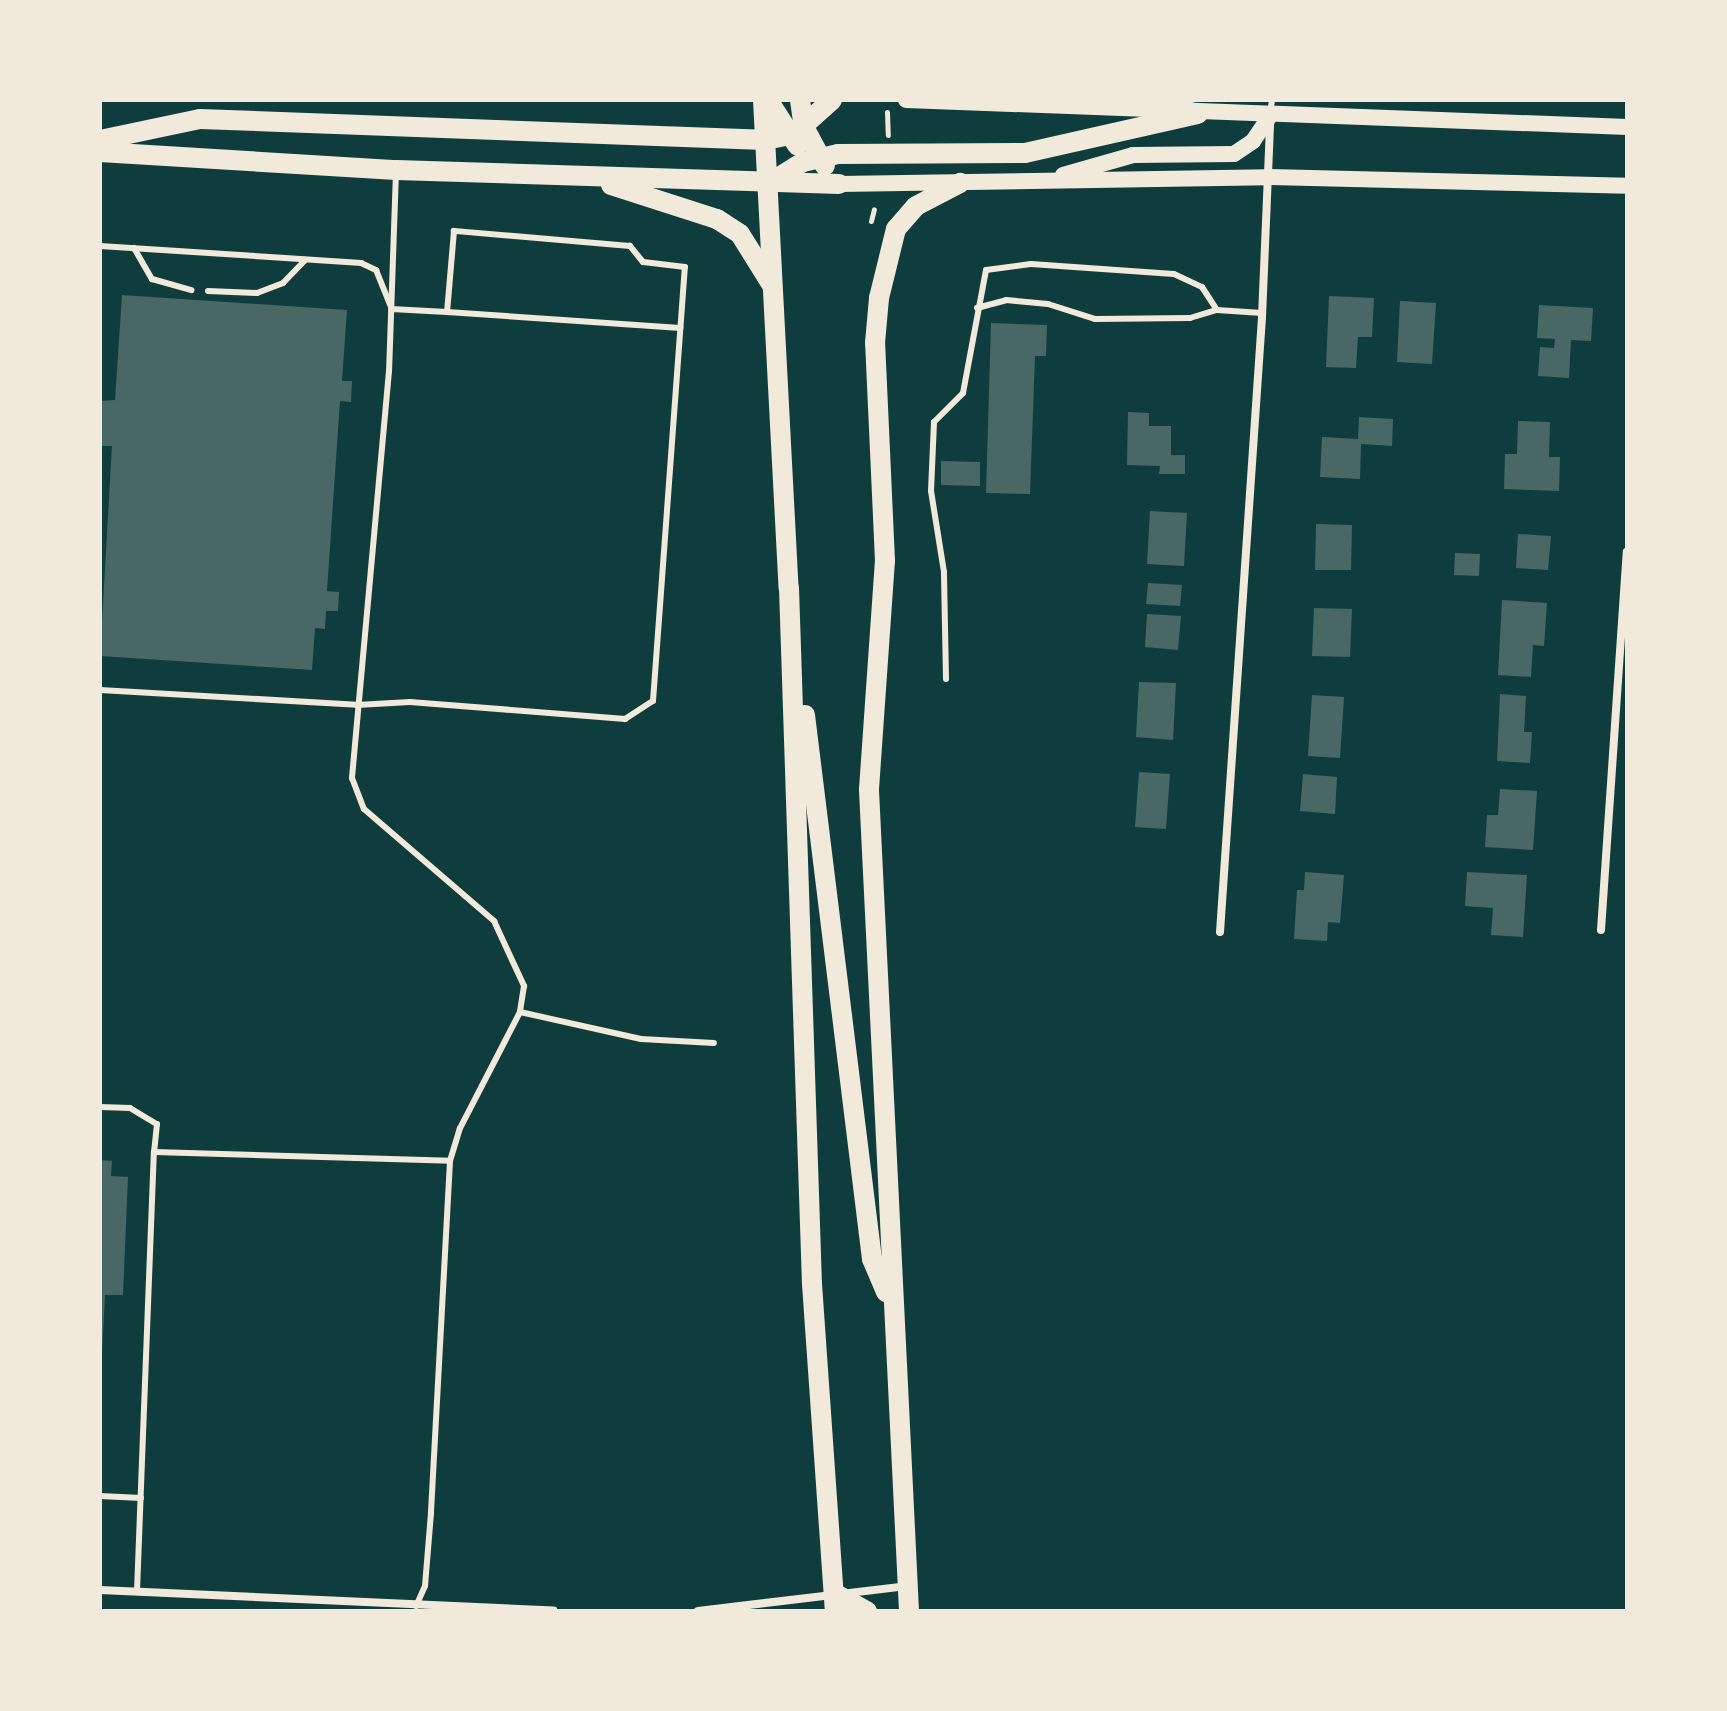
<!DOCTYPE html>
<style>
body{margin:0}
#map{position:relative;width:1727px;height:1711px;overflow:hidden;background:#0f3d3e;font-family:"Fira Sans Condensed",sans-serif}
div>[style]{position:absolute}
.building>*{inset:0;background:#486865}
.path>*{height:5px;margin:-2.5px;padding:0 2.5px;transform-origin:2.5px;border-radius:2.5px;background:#f1e9da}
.service>*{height:6px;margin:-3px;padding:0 3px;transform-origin:3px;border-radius:3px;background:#f1e9da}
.minor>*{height:8px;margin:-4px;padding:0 4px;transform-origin:4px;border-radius:4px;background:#f1e9da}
.secondary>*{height:16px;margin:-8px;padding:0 8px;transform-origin:8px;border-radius:8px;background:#f1e9da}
.primary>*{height:20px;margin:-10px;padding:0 10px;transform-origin:10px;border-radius:10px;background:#f1e9da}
span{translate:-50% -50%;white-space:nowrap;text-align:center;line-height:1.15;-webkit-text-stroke:7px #f1e9da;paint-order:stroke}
.frame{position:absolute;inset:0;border:102px solid #f1e9da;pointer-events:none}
</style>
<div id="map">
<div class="building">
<div style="clip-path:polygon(122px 295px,347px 310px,342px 381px,352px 381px,351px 402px,340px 401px,327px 591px,339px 592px,338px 611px,326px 611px,325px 629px,315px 628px,312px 670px,100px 656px,112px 446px,100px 446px,100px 401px,115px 400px)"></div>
<div style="clip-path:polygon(1329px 296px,1374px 298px,1372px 337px,1358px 337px,1356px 368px,1326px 367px)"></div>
<div style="clip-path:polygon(1400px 301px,1436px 303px,1432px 364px,1397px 362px)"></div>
<div style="clip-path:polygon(1539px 305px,1593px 308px,1591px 341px,1571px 340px,1569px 378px,1538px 376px,1540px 347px,1554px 348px,1555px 339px,1537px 338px)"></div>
<div style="clip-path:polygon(991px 323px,1047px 325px,1046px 356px,1035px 356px,1030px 494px,986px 493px)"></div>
<div style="clip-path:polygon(1128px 412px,1149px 413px,1149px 426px,1171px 426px,1171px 455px,1185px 455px,1185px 474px,1159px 474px,1160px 466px,1127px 465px)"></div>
<div style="clip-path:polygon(1359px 417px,1393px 419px,1392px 446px,1361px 444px,1360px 479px,1320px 477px,1322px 437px,1358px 439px)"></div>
<div style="clip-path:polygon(1518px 421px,1550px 422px,1549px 457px,1560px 457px,1559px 491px,1504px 489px,1505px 454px,1517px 454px)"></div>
<div style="clip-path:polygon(941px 461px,980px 462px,980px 486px,941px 485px)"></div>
<div style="clip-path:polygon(1150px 511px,1187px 513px,1184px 566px,1147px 564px)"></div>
<div style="clip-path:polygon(1316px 524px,1352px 525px,1351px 570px,1315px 570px)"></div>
<div style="clip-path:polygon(1518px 534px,1551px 536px,1548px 570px,1516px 568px)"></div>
<div style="clip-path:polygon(1455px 553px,1480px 554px,1479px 576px,1454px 575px)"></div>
<div style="clip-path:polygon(1148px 583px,1182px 585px,1180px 606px,1146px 604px)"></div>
<div style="clip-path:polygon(1502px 600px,1547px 603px,1544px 646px,1533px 645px,1531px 677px,1498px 675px)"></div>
<div style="clip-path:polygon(1314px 608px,1352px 609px,1350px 657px,1312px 656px)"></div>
<div style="clip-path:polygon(1147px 614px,1181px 616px,1178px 650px,1145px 647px)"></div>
<div style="clip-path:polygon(1139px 682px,1176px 683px,1173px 740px,1136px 737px)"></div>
<div style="clip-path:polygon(1500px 694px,1526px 696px,1524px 732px,1532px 732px,1530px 763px,1497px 761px)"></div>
<div style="clip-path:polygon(1312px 695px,1344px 697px,1340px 758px,1308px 756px)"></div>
<div style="clip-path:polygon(1139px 772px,1170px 774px,1166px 829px,1135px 827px)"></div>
<div style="clip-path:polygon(1303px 774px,1337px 777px,1335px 814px,1300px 811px)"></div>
<div style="clip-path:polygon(1500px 789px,1537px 791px,1533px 850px,1485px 847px,1487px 815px,1498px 815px)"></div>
<div style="clip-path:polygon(1305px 872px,1344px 875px,1340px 923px,1328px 922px,1327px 941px,1294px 939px,1297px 890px,1304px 890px)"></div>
<div style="clip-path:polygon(1467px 872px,1527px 875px,1523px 937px,1491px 935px,1493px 908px,1465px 906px)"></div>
<div style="clip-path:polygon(100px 1160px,112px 1161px,111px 1176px,128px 1177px,123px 1295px,105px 1295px,102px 1354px)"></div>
</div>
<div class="path">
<div style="left:887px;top:112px;width:23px;rotate:88deg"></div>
<div style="left:871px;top:221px;width:12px;rotate:-76deg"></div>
</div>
<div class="service">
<div style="left:1270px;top:113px;width:13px;rotate:-81deg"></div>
<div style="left:396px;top:172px;width:199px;rotate:92deg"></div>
<div style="left:389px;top:371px;width:409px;rotate:95.2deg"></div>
<div style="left:352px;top:778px;width:33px;rotate:69deg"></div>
<div style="left:364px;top:809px;width:172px;rotate:40.7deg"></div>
<div style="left:494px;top:921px;width:72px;rotate:65.2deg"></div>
<div style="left:524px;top:986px;width:26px;rotate:99deg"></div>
<div style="left:520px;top:1012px;width:131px;rotate:117.3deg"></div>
<div style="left:460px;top:1128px;width:34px;rotate:107deg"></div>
<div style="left:450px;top:1161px;width:353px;rotate:93.1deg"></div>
<div style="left:431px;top:1513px;width:73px;rotate:94.7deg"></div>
<div style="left:425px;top:1586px;width:22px;rotate:114deg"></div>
<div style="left:100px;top:246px;width:262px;rotate:3.7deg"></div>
<div style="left:361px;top:263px;width:17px;rotate:25deg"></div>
<div style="left:376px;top:270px;width:38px;rotate:68deg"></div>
<div style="left:134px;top:248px;width:36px;rotate:60deg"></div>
<div style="left:152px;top:279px;width:41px;rotate:15.8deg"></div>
<div style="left:208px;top:291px;width:49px;rotate:2.3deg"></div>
<div style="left:257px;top:293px;width:28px;rotate:-21deg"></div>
<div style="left:283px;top:283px;width:32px;rotate:-46deg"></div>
<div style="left:977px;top:308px;width:30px;rotate:-15deg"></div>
<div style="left:1006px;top:300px;width:42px;rotate:5.4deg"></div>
<div style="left:1048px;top:304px;width:49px;rotate:17.7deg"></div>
<div style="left:1095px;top:319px;width:95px;rotate:-0.6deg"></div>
<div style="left:1190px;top:318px;width:28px;rotate:-17deg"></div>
<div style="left:1217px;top:310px;width:45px;rotate:3.8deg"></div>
<div style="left:447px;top:312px;width:234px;rotate:3.9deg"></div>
<div style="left:946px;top:679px;width:107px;rotate:-91.1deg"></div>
<div style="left:944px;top:572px;width:82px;rotate:-99.1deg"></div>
<div style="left:931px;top:491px;width:69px;rotate:-87.5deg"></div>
<div style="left:934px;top:422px;width:41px;rotate:-45deg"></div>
<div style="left:963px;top:393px;width:125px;rotate:-79.4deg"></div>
<div style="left:986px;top:270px;width:45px;rotate:-7.6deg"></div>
<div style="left:1031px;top:264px;width:143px;rotate:4deg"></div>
<div style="left:1174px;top:274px;width:31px;rotate:25deg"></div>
<div style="left:1202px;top:287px;width:27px;rotate:57deg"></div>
<div style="left:100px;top:690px;width:257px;rotate:3.3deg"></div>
<div style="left:357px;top:705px;width:53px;rotate:-3.2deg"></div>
<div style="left:410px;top:702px;width:216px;rotate:4.5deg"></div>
<div style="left:625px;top:719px;width:33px;rotate:-33deg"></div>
<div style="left:653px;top:701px;width:435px;rotate:-85.8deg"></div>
<div style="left:685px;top:267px;width:42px;rotate:-173.2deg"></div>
<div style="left:643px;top:262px;width:21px;rotate:-129deg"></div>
<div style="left:630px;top:246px;width:177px;rotate:-175.1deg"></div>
<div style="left:454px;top:231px;width:81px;rotate:94.9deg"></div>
<div style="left:447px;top:312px;width:56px;rotate:-176.9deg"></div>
<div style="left:520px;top:1012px;width:124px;rotate:12.6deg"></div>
<div style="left:641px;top:1039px;width:73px;rotate:3.1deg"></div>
<div style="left:100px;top:1107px;width:30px;rotate:2deg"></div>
<div style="left:130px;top:1108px;width:31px;rotate:31deg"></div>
<div style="left:157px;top:1124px;width:28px;rotate:96deg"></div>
<div style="left:100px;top:1496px;width:41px;rotate:2.8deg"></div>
<div style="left:137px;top:1591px;width:439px;rotate:-87.8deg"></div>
<div style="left:154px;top:1152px;width:296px;rotate:1.7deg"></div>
</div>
<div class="minor">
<div style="left:1601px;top:930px;width:379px;rotate:-86.1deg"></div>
<div style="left:1220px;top:932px;width:616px;rotate:-86.09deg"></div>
<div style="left:1262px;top:317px;width:194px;rotate:-87.6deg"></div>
<div style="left:100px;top:1590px;width:454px;rotate:2.6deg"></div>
<div style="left:698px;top:1611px;width:210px;rotate:-6.8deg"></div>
</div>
<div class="secondary">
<div style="left:906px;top:100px;width:722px;rotate:2.14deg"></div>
<div style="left:1063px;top:175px;width:73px;rotate:-15.9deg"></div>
<div style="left:1133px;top:155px;width:101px;rotate:-0.6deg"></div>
<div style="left:1234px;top:154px;width:23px;rotate:-34deg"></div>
<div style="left:1253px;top:141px;width:30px;rotate:-56deg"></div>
<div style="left:839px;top:184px;width:428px;rotate:-0.9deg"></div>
<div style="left:1267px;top:177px;width:360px;rotate:1.4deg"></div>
</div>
<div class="primary">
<div style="left:763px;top:100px;width:489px;rotate:87deg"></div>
<div style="left:789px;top:588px;width:696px;rotate:88.11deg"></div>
<div style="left:812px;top:1284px;width:328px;rotate:86deg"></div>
<div style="left:768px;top:100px;width:54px;rotate:57.2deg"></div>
<div style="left:800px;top:100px;width:27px;rotate:82deg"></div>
<div style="left:804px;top:127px;width:44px;rotate:61.7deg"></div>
<div style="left:1151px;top:100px;width:45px;rotate:16.8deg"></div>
<div style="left:100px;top:140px;width:102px;rotate:-11.9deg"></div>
<div style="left:200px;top:119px;width:566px;rotate:2.12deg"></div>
<div style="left:766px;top:140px;width:29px;rotate:-12deg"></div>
<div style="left:794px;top:134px;width:51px;rotate:-41.8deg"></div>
<div style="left:100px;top:152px;width:297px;rotate:3.5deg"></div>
<div style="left:396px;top:170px;width:443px;rotate:1.8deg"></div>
<div style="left:768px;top:184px;width:41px;rotate:-32.2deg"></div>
<div style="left:803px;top:162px;width:36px;rotate:-13deg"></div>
<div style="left:838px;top:154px;width:187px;rotate:-0.3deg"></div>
<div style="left:1025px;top:153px;width:177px;rotate:-12.7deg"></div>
<div style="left:611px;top:185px;width:111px;rotate:17.8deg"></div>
<div style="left:717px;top:219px;width:27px;rotate:33deg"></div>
<div style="left:740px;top:234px;width:57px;rotate:58deg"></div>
<div style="left:805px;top:715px;width:548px;rotate:82.98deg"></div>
<div style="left:872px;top:1259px;width:36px;rotate:67deg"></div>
<div style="left:834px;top:1593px;width:38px;rotate:29deg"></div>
<div style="left:909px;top:1611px;width:823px;rotate:-92.79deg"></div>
<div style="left:869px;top:789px;width:229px;rotate:-86deg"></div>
<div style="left:885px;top:561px;width:218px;rotate:-92.6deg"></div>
<div style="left:875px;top:343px;width:45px;rotate:-84.9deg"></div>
<div style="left:879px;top:298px;width:71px;rotate:-76.2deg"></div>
<div style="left:896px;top:229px;width:30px;rotate:-49deg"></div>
<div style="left:916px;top:206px;width:50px;rotate:-27.6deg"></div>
</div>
<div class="frame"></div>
</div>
